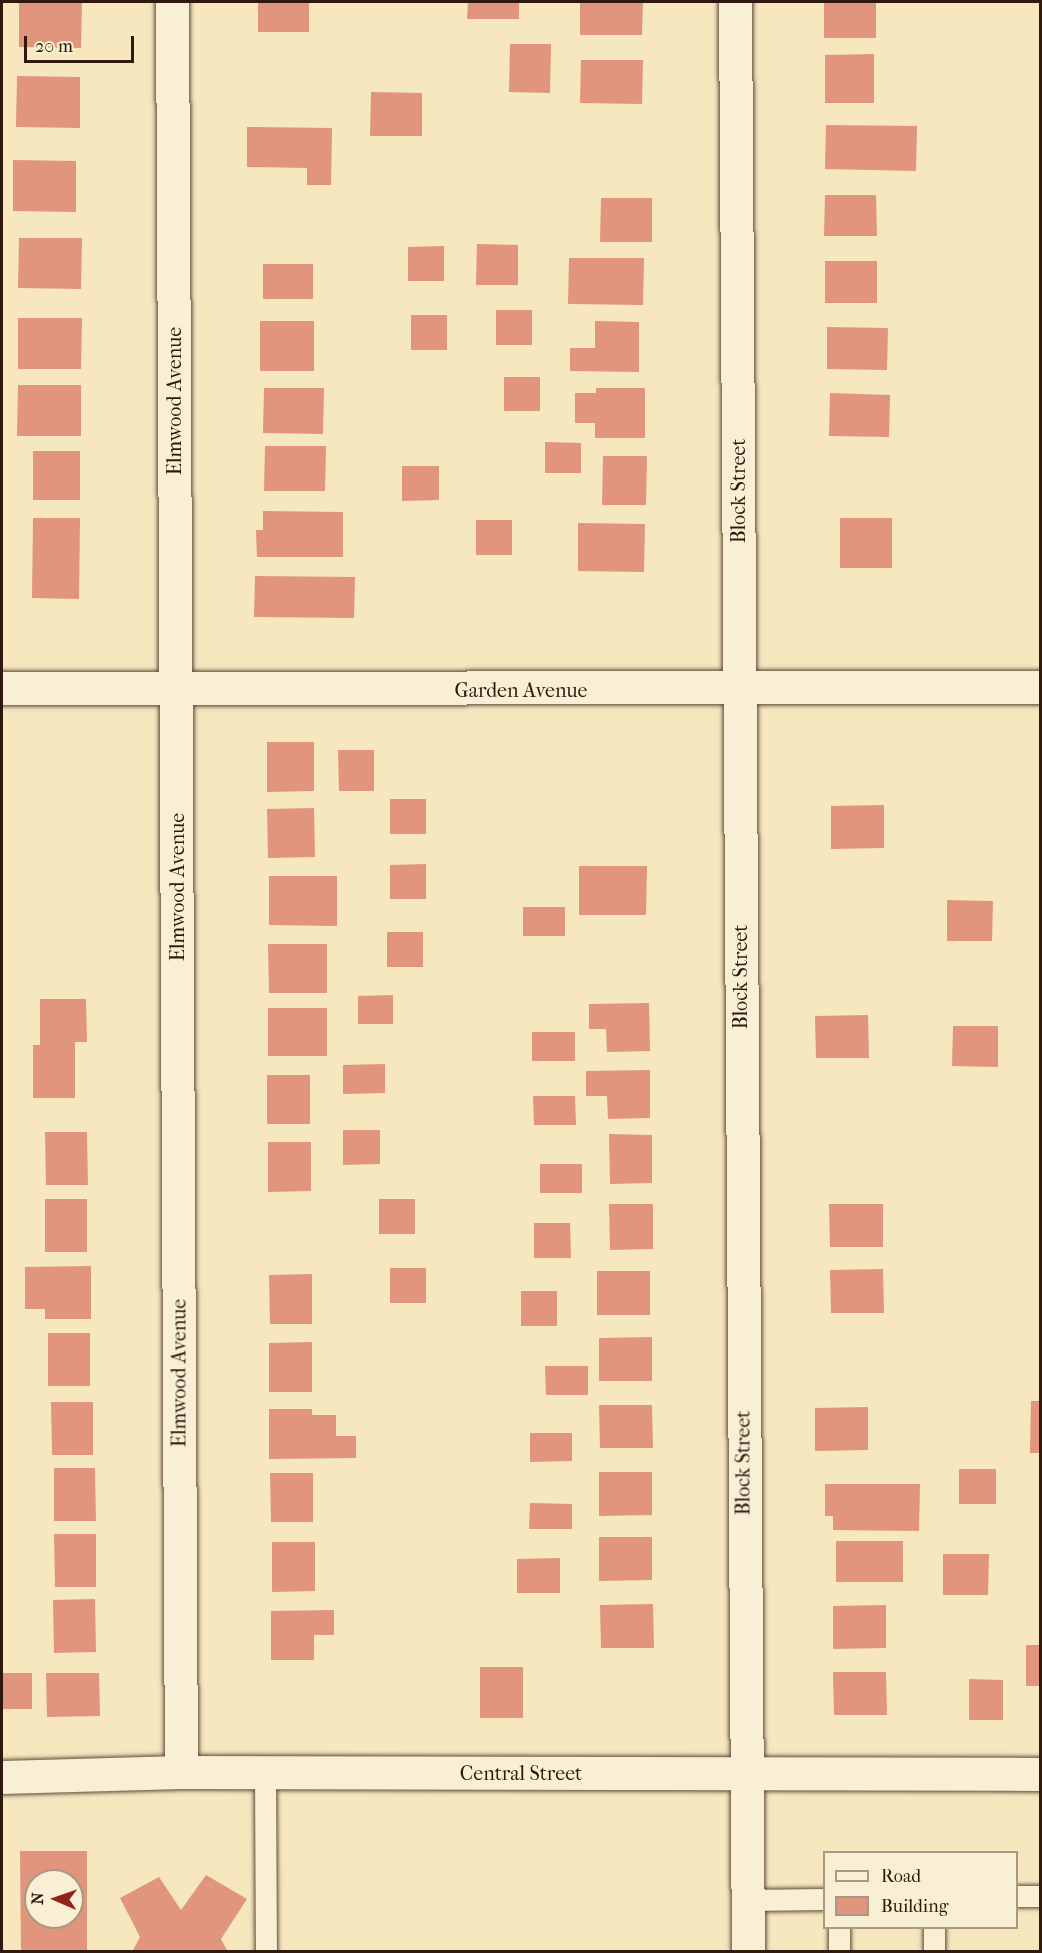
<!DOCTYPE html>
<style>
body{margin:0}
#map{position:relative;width:1042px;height:1953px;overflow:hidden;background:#f6e7bf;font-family:"IM FELL French Canon",serif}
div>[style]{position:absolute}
.building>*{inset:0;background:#e0957c}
.roads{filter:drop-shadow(0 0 2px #614c3a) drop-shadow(0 0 2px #614c3a)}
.service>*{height:21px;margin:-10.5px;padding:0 10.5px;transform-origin:10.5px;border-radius:10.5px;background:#f9efd5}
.minor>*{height:33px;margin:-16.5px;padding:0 16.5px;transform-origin:16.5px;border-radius:16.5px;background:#f9efd5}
span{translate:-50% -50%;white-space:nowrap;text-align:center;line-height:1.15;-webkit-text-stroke:4.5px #f9efd5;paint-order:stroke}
.street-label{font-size:20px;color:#2f190e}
.frame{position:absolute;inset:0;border:3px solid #2f190e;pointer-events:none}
.legend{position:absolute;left:823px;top:1851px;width:195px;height:78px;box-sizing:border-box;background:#f9efd5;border:2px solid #a89985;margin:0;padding:8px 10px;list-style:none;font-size:18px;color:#2f190e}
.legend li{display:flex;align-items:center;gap:12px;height:30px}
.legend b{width:30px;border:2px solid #a89985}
.north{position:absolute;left:24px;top:1869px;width:60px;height:60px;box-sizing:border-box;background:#f9efd5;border:2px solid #a89985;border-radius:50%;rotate:272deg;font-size:16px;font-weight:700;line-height:24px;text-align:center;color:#2f190e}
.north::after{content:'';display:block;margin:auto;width:21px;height:27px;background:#8f2418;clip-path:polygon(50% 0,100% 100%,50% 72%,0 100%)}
.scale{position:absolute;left:24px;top:36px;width:110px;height:27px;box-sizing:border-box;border:3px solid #2f190e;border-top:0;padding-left:8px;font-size:18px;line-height:21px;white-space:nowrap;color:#2f190e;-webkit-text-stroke:4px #f9efd5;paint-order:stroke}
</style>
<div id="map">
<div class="building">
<div style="clip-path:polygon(19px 2px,82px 2px,81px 48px,19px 47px)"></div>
<div style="clip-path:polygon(258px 2px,309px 2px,309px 32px,258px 32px)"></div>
<div style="clip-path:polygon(468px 2px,519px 2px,519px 19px,467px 19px)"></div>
<div style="clip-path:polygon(580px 2px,643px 2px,642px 35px,580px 35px)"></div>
<div style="clip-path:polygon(824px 2px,876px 2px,876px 38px,824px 38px)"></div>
<div style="clip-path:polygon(510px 44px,551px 44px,550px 93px,509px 92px)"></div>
<div style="clip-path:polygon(874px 54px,874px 103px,825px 103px,825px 55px)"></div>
<div style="clip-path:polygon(581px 60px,643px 60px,642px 104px,580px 103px)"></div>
<div style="clip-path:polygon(17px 76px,80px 77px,80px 128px,16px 127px)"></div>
<div style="clip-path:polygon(371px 92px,422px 93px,422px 136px,370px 136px)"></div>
<div style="clip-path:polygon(826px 125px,917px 126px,916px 171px,825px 169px)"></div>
<div style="clip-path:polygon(247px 127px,332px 128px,331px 185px,307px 185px,307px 168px,247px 167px)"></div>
<div style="clip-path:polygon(13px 160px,76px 161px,76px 212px,13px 211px)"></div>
<div style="clip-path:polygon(825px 195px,876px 195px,877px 236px,824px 236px)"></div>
<div style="clip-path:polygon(601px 198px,652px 198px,652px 242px,600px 242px)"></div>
<div style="clip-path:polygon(19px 238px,82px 238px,81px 289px,18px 288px)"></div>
<div style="clip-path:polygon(477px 244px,518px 245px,518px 285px,476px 285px)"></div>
<div style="clip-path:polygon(444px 246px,444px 281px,408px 281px,408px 247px)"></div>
<div style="clip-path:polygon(569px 258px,644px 258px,643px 305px,568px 304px)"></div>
<div style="clip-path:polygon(825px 261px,877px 261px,877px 303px,825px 303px)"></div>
<div style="clip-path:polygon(263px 264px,313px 264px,313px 299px,263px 299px)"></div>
<div style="clip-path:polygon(496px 310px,532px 310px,532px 345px,496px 345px)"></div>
<div style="clip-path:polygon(411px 315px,447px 315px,447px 350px,411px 350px)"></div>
<div style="clip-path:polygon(18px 318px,82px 318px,81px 369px,18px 369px)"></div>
<div style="clip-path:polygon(260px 321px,314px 321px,314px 371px,260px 371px)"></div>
<div style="clip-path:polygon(595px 321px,639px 322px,639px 372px,570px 371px,570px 348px,595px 348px)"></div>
<div style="clip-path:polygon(827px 327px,888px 328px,887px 370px,827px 369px)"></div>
<div style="clip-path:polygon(504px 377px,540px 377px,540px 411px,504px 411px)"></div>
<div style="clip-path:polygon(18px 385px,81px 385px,81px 436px,17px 436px)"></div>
<div style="clip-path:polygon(264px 388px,324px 388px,323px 434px,263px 433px)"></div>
<div style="clip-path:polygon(596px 388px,645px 388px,645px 438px,595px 438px,595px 423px,575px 423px,575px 393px,596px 393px)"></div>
<div style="clip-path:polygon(830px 393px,890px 395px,889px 437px,829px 436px)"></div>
<div style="clip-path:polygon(545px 442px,581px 443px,581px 473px,545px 473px)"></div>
<div style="clip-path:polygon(265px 446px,326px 446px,325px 491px,264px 491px)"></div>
<div style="clip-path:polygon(33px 451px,80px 451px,80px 500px,33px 500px)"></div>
<div style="clip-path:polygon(603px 456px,647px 456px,646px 505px,602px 505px)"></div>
<div style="clip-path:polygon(402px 466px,439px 466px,439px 500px,402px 501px)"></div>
<div style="clip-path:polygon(263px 511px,343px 512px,343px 557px,257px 557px,256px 530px,263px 530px)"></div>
<div style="clip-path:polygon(33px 518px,80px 518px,79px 599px,32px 598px)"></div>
<div style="clip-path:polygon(840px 518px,892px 518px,892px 568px,840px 568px)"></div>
<div style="clip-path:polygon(476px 520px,512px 520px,512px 555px,476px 555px)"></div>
<div style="clip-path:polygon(578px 523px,645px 524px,644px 572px,578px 571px)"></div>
<div style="clip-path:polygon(255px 576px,355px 577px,354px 618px,254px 617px)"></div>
<div style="clip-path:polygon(267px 742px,314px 742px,314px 791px,267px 792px)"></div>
<div style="clip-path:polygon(338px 750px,374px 750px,374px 791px,339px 791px)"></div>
<div style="clip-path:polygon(390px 799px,426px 799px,426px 834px,390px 834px)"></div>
<div style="clip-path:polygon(884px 805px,884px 848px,831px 849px,831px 806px)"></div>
<div style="clip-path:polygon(314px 808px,315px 857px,268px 858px,267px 809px)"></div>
<div style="clip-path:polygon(426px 864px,426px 899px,390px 899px,390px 865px)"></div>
<div style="clip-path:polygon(579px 866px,647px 866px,646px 915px,579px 915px)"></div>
<div style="clip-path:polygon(269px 876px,337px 876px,337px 926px,269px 925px)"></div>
<div style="clip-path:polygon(947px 900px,993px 901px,992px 941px,947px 941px)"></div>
<div style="clip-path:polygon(523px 907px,565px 907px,565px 936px,523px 936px)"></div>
<div style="clip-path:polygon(387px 932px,423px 932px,423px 967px,387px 967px)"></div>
<div style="clip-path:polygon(268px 944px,327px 944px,327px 993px,269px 993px)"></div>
<div style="clip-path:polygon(393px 995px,393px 1024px,358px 1024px,358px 996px)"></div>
<div style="clip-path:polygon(40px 999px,86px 999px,87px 1042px,75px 1042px,75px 1098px,33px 1098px,33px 1045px,40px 1045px)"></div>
<div style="clip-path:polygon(649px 1003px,650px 1051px,607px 1052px,606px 1029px,589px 1029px,589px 1004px)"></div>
<div style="clip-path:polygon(268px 1008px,327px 1008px,327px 1056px,268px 1056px)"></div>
<div style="clip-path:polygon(868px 1015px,869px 1058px,816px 1058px,815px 1016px)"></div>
<div style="clip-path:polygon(953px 1026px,998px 1026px,998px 1067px,952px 1066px)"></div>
<div style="clip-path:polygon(532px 1032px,575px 1032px,575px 1061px,532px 1061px)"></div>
<div style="clip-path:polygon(385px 1064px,385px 1093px,343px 1094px,343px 1065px)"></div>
<div style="clip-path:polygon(650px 1070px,650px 1118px,608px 1119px,607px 1096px,586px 1096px,586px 1071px)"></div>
<div style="clip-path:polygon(267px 1075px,310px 1075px,310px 1124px,267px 1124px)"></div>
<div style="clip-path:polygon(533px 1096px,575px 1096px,576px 1125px,534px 1125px)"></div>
<div style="clip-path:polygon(343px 1130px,380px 1130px,380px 1164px,343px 1165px)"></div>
<div style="clip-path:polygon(45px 1132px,87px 1132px,88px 1185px,46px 1185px)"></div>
<div style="clip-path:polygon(609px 1134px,652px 1135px,652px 1183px,610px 1184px)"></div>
<div style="clip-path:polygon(268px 1142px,311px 1142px,311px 1191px,268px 1192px)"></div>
<div style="clip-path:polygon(540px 1164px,582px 1164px,582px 1193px,540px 1193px)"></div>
<div style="clip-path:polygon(45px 1199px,87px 1199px,87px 1252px,45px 1252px)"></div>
<div style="clip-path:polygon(379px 1199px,415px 1199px,415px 1234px,379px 1234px)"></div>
<div style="clip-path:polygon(609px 1204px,653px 1204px,653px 1249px,610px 1250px)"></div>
<div style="clip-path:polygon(829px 1204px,883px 1204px,883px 1247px,830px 1247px)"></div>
<div style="clip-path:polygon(534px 1223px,570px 1223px,571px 1258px,534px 1258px)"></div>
<div style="clip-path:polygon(91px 1266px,91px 1319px,45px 1319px,45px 1309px,25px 1309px,25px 1267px)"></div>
<div style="clip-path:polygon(390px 1268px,426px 1268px,426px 1303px,390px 1303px)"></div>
<div style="clip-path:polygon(883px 1269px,884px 1313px,831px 1313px,830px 1270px)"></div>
<div style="clip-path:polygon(597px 1271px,650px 1271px,650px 1315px,597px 1315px)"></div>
<div style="clip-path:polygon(312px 1274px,312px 1324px,270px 1324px,269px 1275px)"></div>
<div style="clip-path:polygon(521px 1291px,557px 1291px,557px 1326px,521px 1326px)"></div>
<div style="clip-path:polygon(48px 1333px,90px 1333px,90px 1386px,48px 1386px)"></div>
<div style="clip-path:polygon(652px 1337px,652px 1381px,599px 1381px,599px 1338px)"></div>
<div style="clip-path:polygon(312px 1342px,312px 1392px,269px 1392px,269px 1343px)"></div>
<div style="clip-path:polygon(545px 1366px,588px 1366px,588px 1395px,546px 1395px)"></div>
<div style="clip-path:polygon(1031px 1401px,1040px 1401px,1040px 1453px,1030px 1453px)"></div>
<div style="clip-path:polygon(51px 1402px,93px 1402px,93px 1455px,52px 1455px)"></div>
<div style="clip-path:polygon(599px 1405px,652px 1405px,653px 1448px,600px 1448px)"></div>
<div style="clip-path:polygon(868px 1407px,868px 1450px,815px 1451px,815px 1408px)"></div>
<div style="clip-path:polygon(269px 1409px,312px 1409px,312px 1415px,336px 1415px,336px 1436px,356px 1436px,356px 1458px,269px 1459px)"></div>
<div style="clip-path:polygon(530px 1433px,572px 1433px,572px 1461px,530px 1462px)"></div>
<div style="clip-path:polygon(54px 1468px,95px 1468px,96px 1521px,54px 1521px)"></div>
<div style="clip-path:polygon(959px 1469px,996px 1469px,996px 1504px,959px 1504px)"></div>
<div style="clip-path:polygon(599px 1472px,652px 1472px,652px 1515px,599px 1516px)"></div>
<div style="clip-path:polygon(270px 1473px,313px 1473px,313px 1522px,271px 1522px)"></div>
<div style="clip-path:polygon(825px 1484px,920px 1484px,919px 1531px,833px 1530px,833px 1516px,825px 1516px)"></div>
<div style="clip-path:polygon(530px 1503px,572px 1504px,572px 1529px,529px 1529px)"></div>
<div style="clip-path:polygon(54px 1534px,96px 1534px,96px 1587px,55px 1587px)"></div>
<div style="clip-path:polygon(599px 1537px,652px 1537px,652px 1580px,599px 1581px)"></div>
<div style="clip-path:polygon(836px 1541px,903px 1541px,903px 1582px,836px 1582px)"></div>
<div style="clip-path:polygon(272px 1542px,315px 1542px,315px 1591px,272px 1592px)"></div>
<div style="clip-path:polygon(943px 1554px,989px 1554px,988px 1595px,943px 1595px)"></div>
<div style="clip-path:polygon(560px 1558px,560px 1593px,517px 1593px,517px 1559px)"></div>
<div style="clip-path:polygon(95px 1599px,96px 1652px,54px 1653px,53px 1600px)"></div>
<div style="clip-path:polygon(653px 1604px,654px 1648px,601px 1648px,600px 1605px)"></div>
<div style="clip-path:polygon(886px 1605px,886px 1648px,833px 1649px,833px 1606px)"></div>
<div style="clip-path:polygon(334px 1610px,334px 1635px,314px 1635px,314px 1660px,271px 1660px,271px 1611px)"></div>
<div style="clip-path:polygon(1026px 1645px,1040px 1645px,1040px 1686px,1026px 1686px)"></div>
<div style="clip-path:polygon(480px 1667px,523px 1667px,523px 1718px,480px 1718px)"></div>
<div style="clip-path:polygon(833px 1672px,886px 1672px,887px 1715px,834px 1715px)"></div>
<div style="clip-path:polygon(2px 1673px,32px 1673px,32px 1709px,2px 1709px)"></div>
<div style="clip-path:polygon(46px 1673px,99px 1673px,100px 1716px,47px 1717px)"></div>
<div style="clip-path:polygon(969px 1679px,1003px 1680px,1003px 1720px,969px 1720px)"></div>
<div style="clip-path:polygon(evenodd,20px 1851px,87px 1851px,87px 1952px,21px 1952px,20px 1851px,36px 1881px,72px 1881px,72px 1917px,36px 1917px,36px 1881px)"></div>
<div style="clip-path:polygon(206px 1875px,247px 1899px,221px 1939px,228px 1952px,132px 1952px,140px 1937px,120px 1898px,159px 1877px,181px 1910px)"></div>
</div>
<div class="roads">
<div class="service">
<div style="left:265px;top:1772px;width:180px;rotate:89.7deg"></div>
<div style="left:1016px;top:1896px;width:24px"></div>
<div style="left:747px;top:1900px;width:77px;rotate:-0.7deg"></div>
<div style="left:839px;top:1928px;width:24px;rotate:90deg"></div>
<div style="left:934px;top:1928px;width:24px;rotate:90deg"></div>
</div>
<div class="minor">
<div style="left:172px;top:2px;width:1770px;rotate:89.71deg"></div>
<div style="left:735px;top:2px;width:1950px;rotate:89.62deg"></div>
<div style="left:2px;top:688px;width:1038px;rotate:-0.06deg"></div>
<div style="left:2px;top:1777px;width:179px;rotate:-1.6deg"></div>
<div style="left:181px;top:1772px;width:859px;rotate:0.13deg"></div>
</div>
</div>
<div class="street-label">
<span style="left:174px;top:401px;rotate:-90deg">Elmwood Avenue</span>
<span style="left:738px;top:491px;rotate:-90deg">Block Street</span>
<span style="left:521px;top:690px">Garden Avenue</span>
<span style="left:177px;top:887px;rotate:-90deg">Elmwood Avenue</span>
<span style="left:740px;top:977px;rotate:-90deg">Block Street</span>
<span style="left:179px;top:1373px;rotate:-90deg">Elmwood Avenue</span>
<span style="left:743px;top:1463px;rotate:-90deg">Block Street</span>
<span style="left:521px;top:1773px">Central Street</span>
</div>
<div class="frame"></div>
<ul class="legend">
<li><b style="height:8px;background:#f9efd5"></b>Road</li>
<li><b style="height:16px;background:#e0957c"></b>Building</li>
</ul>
<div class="north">N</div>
<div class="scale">20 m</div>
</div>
